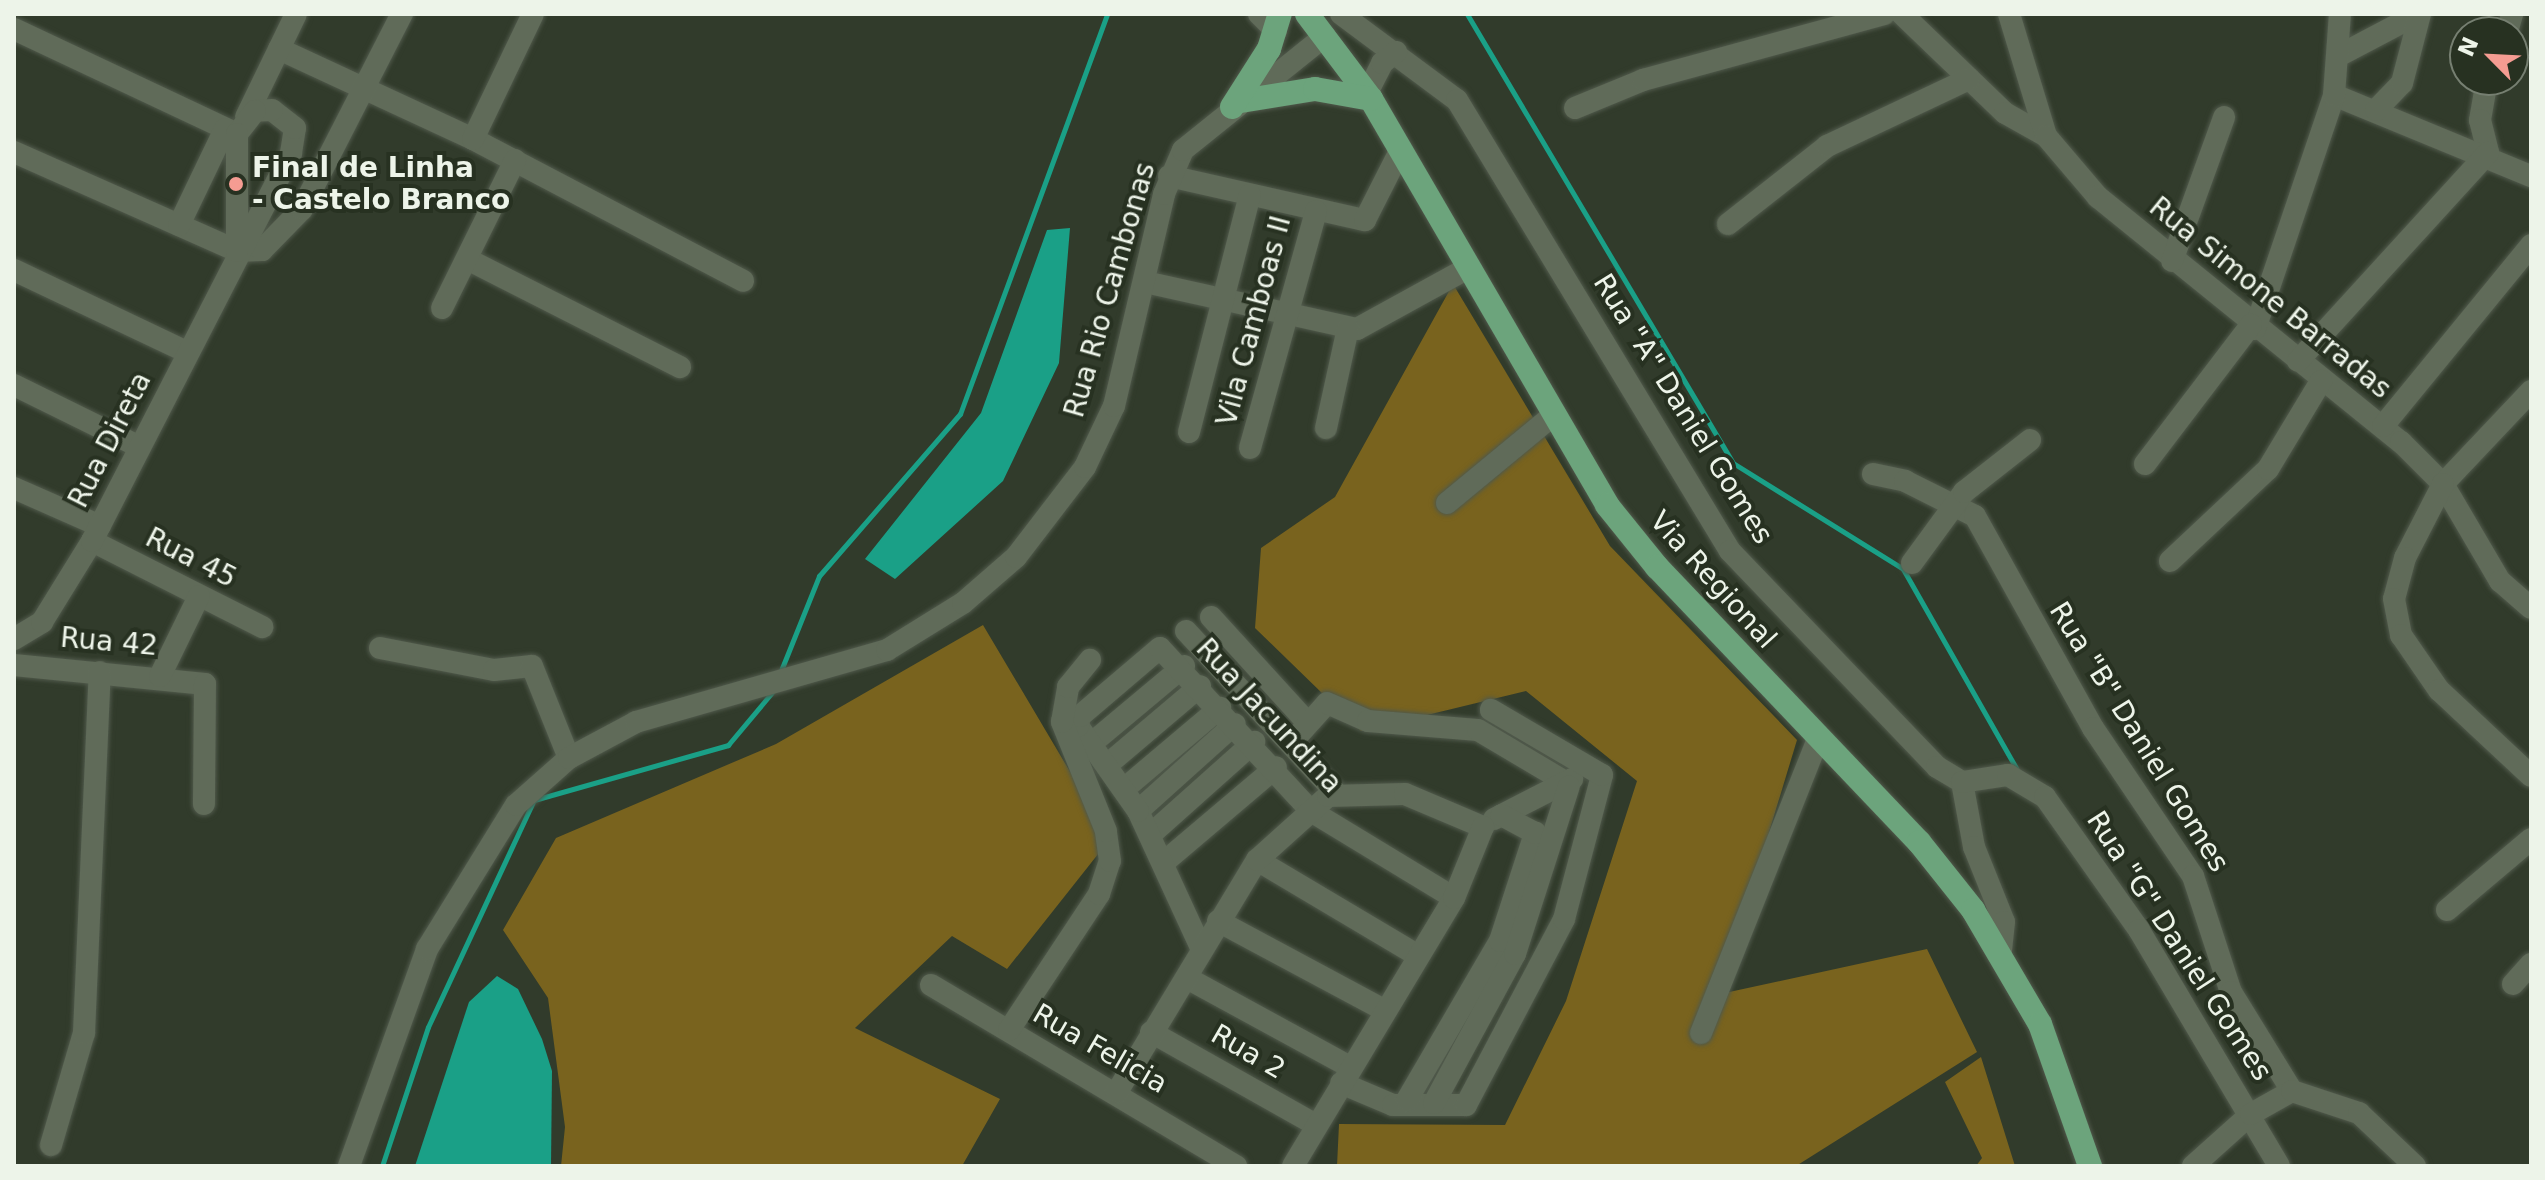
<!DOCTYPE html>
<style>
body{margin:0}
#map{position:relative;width:2545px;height:1180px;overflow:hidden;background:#313b2b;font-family:"DejaVu Sans",sans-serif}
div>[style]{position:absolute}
.forest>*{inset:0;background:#79631e}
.water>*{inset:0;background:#1aa087}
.stream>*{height:5px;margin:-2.5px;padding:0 2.5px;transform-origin:2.5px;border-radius:2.5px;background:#1aa087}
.roads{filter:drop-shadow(0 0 2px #50594b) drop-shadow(0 0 2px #50594b)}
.minor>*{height:22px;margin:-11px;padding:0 11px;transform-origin:11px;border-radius:11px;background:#606b59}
.major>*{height:24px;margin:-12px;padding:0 12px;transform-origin:12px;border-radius:12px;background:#6ca47c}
.dots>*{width:22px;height:22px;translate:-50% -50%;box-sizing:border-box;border:4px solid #273121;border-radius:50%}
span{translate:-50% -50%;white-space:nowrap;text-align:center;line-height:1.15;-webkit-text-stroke:8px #273121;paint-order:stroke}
.poi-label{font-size:28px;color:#edf4e9;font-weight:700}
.left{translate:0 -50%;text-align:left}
.street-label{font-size:28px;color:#edf4e9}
.frame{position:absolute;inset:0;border:16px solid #edf4e9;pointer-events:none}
.north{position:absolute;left:2449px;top:16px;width:80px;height:80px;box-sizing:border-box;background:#273121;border:2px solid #767f71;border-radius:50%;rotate:294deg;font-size:22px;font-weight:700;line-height:32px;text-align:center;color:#edf4e9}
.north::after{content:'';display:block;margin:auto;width:28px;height:36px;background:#f59c92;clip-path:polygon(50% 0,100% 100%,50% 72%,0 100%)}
</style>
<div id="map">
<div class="forest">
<div style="clip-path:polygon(1453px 284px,1610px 546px,1797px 740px,1720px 994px,1927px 949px,1977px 1052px,1796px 1166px,1337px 1166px,1339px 1124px,1505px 1125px,1566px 1001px,1637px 781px,1526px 691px,1361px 731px,1255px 628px,1261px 548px,1335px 497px)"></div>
<div style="clip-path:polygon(983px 625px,1110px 839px,1007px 969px,952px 936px,855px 1028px,1000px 1099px,962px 1166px,561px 1166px,565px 1127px,548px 998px,503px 930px,556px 838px,776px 744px)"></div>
<div style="clip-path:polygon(1981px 1057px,2015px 1166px,1976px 1166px,1982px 1158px,1945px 1082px)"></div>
</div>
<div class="water">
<div style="clip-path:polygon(1070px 228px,1059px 363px,1003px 481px,895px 579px,865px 559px,981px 413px,1047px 230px)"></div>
<div style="clip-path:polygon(497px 976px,518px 989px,542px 1039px,552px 1071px,551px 1166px,415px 1166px,469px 1002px)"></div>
</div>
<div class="stream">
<div style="left:1467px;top:14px;width:522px;rotate:59.36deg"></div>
<div style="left:1733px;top:463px;width:200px;rotate:31.9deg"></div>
<div style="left:1903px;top:569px;width:231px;rotate:60.4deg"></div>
<div style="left:780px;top:673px;width:105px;rotate:-68.1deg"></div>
<div style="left:819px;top:576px;width:215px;rotate:-49deg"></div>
<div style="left:960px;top:414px;width:426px;rotate:-69.8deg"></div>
<div style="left:382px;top:1166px;width:146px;rotate:-71.7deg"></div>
<div style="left:428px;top:1027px;width:251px;rotate:-65deg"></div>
<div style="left:534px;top:800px;width:202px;rotate:-15.8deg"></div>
<div style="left:728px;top:745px;width:72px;rotate:-50.1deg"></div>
</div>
<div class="roads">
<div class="minor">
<div style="left:1259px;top:14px;width:24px;rotate:45deg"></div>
<div style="left:1341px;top:14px;width:144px;rotate:36.6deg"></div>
<div style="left:1457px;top:100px;width:527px;rotate:58.81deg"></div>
<div style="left:1730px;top:551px;width:299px;rotate:46.2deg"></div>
<div style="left:1937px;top:767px;width:29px;rotate:31deg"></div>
<div style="left:1962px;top:782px;width:66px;rotate:79.5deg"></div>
<div style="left:1974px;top:847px;width:81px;rotate:68.2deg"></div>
<div style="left:2004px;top:922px;width:31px;rotate:96deg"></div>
<div style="left:1902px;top:14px;width:143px;rotate:43.9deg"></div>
<div style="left:2005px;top:113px;width:47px;rotate:29.3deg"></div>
<div style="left:2009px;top:14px;width:127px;rotate:73.1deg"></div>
<div style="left:2046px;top:136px;width:80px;rotate:49.6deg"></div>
<div style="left:2098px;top:197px;width:390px;rotate:39deg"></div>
<div style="left:2401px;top:442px;width:59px;rotate:45deg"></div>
<div style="left:2443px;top:484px;width:113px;rotate:59.6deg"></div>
<div style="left:2500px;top:581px;width:41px;rotate:41.1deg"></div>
<div style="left:14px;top:29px;width:246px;rotate:25.2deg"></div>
<div style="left:2507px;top:32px;width:19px;rotate:-74deg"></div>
<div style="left:279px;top:49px;width:214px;rotate:24.9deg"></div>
<div style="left:473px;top:139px;width:305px;rotate:27.7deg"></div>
<div style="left:2340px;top:55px;width:88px;rotate:-27.7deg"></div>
<div style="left:2487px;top:80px;width:41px;rotate:99.9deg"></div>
<div style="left:2480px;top:120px;width:34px;rotate:76deg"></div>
<div style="left:1367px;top:93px;width:34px;rotate:-63deg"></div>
<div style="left:1382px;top:63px;width:18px;rotate:-38deg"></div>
<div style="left:2334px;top:95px;width:213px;rotate:22.4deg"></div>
<div style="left:1575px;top:108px;width:74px;rotate:-22.4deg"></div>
<div style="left:1643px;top:80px;width:250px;rotate:-15.3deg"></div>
<div style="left:2376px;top:110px;width:37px;rotate:-46deg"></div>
<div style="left:2402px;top:83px;width:71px;rotate:-75.4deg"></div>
<div style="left:246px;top:117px;width:114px;rotate:-64.1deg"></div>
<div style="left:473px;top:139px;width:139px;rotate:-64.4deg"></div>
<div style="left:14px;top:152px;width:244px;rotate:23.9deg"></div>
<div style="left:237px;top:251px;width:25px;rotate:-2deg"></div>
<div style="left:262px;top:250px;width:57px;rotate:-45.7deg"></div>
<div style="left:302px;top:209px;width:219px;rotate:-62.9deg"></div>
<div style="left:1169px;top:176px;width:201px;rotate:12.7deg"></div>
<div style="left:1365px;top:220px;width:77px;rotate:-63.1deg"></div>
<div style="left:1728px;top:224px;width:126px;rotate:-38.2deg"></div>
<div style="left:1827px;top:146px;width:157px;rotate:-25.3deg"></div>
<div style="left:179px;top:225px;width:106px;rotate:-64.4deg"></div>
<div style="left:467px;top:259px;width:239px;rotate:26.9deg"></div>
<div style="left:2172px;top:261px;width:153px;rotate:-70.1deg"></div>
<div style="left:14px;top:270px;width:191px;rotate:25.4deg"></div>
<div style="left:1145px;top:282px;width:217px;rotate:12.5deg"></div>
<div style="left:1357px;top:329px;width:124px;rotate:-28.8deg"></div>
<div style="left:442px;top:308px;width:165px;rotate:-63.7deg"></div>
<div style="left:2255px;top:329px;width:247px;rotate:-71.3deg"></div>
<div style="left:2334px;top:95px;width:81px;rotate:-85.8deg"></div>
<div style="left:2298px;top:361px;width:282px;rotate:-47.6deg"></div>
<div style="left:14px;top:385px;width:140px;rotate:26.2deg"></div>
<div style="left:2531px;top:391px;width:128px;rotate:133.4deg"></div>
<div style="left:2443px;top:484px;width:83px;rotate:117.2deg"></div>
<div style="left:2405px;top:558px;width:42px;rotate:105deg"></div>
<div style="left:2394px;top:599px;width:37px;rotate:79deg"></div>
<div style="left:2401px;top:635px;width:67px;rotate:55.4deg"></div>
<div style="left:2439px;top:690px;width:126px;rotate:43.1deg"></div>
<div style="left:2383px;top:426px;width:234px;rotate:-50.7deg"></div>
<div style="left:1326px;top:428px;width:102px;rotate:-77.6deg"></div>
<div style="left:1189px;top:432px;width:245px;rotate:-75.6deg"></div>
<div style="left:1250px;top:448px;width:246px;rotate:-74.4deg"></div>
<div style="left:2145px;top:464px;width:175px;rotate:-52.7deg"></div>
<div style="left:1873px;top:474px;width:33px;rotate:12deg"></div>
<div style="left:1905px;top:481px;width:78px;rotate:26.6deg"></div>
<div style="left:1975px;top:516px;width:243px;rotate:60.9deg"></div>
<div style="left:2093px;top:728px;width:179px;rotate:56deg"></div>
<div style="left:2193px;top:876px;width:122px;rotate:71.9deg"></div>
<div style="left:2231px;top:992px;width:116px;rotate:58.4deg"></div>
<div style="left:14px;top:488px;width:94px;rotate:23.8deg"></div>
<div style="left:1447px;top:503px;width:135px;rotate:-39.6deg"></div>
<div style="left:92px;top:541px;width:191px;rotate:26.8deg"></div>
<div style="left:2170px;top:561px;width:134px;rotate:-43.2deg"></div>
<div style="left:2268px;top:469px;width:103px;rotate:-58.9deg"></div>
<div style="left:1912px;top:563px;width:88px;rotate:-53.8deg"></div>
<div style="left:1964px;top:492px;width:84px;rotate:-38.2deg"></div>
<div style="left:1211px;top:617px;width:141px;rotate:47.6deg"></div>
<div style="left:1186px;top:631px;width:219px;rotate:47.2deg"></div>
<div style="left:14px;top:639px;width:33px;rotate:-31deg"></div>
<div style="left:42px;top:622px;width:95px;rotate:-58.3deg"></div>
<div style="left:92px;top:541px;width:436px;rotate:-62.8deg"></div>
<div style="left:291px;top:153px;width:25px;rotate:-81deg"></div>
<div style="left:295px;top:128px;width:29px;rotate:-142deg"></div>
<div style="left:272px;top:110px;width:17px;rotate:177deg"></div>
<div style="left:255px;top:111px;width:29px;rotate:128deg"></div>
<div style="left:237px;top:134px;width:117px;rotate:90deg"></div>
<div style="left:380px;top:648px;width:116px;rotate:10.9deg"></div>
<div style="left:494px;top:670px;width:38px;rotate:-6deg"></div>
<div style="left:532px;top:666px;width:99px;rotate:68.1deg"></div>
<div style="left:14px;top:665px;width:192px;rotate:5.7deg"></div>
<div style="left:205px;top:684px;width:120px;rotate:90.5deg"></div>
<div style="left:160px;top:676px;width:89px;rotate:-64deg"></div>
<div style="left:1292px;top:742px;width:52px;rotate:-48.1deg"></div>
<div style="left:1327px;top:703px;width:45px;rotate:23.7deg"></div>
<div style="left:1368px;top:721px;width:110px;rotate:4.7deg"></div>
<div style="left:1478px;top:730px;width:106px;rotate:30.7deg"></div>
<div style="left:1092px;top:743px;width:120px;rotate:-39.9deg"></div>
<div style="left:1107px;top:765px;width:122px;rotate:-40.3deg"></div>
<div style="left:1962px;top:782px;width:47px;rotate:-8.7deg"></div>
<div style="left:2008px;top:775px;width:43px;rotate:30.7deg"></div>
<div style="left:2045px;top:797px;width:163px;rotate:54.7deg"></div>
<div style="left:2139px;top:930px;width:274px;rotate:59.3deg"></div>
<div style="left:1124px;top:789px;width:126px;rotate:-40.2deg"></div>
<div style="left:1138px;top:811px;width:130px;rotate:-41.9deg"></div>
<div style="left:1494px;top:819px;width:88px;rotate:-27.1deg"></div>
<div style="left:1150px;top:835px;width:140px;rotate:-41.8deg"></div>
<div style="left:1257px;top:860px;width:186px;rotate:30.7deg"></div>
<div style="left:1163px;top:863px;width:148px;rotate:-40.3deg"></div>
<div style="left:2447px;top:910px;width:110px;rotate:-40.2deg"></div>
<div style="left:1218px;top:921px;width:186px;rotate:28.2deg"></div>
<div style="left:1202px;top:950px;width:153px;rotate:-114.7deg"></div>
<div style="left:1138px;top:811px;width:104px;rotate:-125.2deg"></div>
<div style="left:1078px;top:726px;width:10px;rotate:-79deg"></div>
<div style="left:1080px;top:716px;width:105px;rotate:-40.4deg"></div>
<div style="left:1160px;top:648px;width:222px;rotate:47.2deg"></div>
<div style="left:1311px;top:811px;width:167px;rotate:31.3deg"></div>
<div style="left:1187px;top:978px;width:186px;rotate:28.6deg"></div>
<div style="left:2513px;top:984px;width:27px;rotate:-48deg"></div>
<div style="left:931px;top:985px;width:355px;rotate:30.7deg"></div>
<div style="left:1009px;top:1030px;width:163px;rotate:-56.5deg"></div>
<div style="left:1099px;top:894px;width:35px;rotate:-72deg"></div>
<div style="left:1110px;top:861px;width:30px;rotate:-98deg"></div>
<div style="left:1106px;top:831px;width:118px;rotate:-112deg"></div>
<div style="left:1062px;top:722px;width:36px;rotate:-80deg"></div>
<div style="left:1068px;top:687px;width:35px;rotate:-51deg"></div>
<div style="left:1151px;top:1032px;width:189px;rotate:29.4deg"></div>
<div style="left:1701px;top:1033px;width:319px;rotate:-68.3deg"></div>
<div style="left:1341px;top:1083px;width:56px;rotate:22.9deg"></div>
<div style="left:1393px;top:1105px;width:73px"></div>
<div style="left:1466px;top:1105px;width:210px;rotate:-62.2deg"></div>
<div style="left:1564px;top:919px;width:149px;rotate:-75.2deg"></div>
<div style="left:1602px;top:775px;width:129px;rotate:-149.6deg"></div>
<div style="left:1117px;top:1092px;width:271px;rotate:-58.9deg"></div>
<div style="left:1257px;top:860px;width:96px;rotate:-42deg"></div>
<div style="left:1328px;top:796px;width:77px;rotate:-1.5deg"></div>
<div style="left:1405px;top:794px;width:85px;rotate:22.9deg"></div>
<div style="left:1407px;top:1100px;width:184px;rotate:-59.7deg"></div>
<div style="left:1500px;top:941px;width:114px;rotate:-72deg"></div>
<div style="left:1535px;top:833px;width:38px;rotate:-152deg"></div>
<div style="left:1434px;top:1103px;width:170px;rotate:-61.5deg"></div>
<div style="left:1515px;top:954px;width:176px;rotate:-72.2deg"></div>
<div style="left:51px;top:1145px;width:117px;rotate:-73.6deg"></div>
<div style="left:84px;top:1033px;width:361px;rotate:-87.5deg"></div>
<div style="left:349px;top:1166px;width:231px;rotate:-70.2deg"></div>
<div style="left:427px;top:949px;width:169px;rotate:-58.3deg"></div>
<div style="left:516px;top:805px;width:71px;rotate:-41.6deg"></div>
<div style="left:569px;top:758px;width:76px;rotate:-28.2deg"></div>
<div style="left:636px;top:722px;width:261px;rotate:-16deg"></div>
<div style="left:887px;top:650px;width:89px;rotate:-31.7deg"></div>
<div style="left:963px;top:603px;width:70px;rotate:-41deg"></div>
<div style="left:1016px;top:557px;width:113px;rotate:-52.5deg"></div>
<div style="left:1085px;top:467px;width:68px;rotate:-64.6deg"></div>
<div style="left:1114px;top:406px;width:218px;rotate:-76.7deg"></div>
<div style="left:1164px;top:194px;width:48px;rotate:-66.6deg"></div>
<div style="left:1183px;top:150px;width:182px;rotate:-38.8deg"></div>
<div style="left:1293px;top:1166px;width:313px;rotate:-59deg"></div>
<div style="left:1454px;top:898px;width:77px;rotate:-67.8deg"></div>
<div style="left:2193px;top:1166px;width:78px;rotate:-41.9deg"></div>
<div style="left:2251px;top:1114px;width:47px;rotate:-29.3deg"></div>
<div style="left:2292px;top:1091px;width:71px;rotate:18.2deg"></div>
<div style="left:2359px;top:1113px;width:77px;rotate:43.4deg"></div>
</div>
<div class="major">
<div style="left:1307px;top:14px;width:106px;rotate:53deg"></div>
<div style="left:1371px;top:99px;width:470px;rotate:59.8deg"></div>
<div style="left:1607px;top:505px;width:80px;rotate:51.1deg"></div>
<div style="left:1657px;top:567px;width:380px;rotate:46.4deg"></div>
<div style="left:1919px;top:842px;width:87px;rotate:51.5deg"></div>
<div style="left:1973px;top:910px;width:132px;rotate:59.6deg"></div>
<div style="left:2040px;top:1024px;width:151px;rotate:70.6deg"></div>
<div style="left:1241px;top:101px;width:75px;rotate:-9.2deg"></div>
<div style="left:1315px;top:89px;width:57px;rotate:10.1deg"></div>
<div style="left:1232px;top:107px;width:69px;rotate:-57.5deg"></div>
<div style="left:1269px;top:49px;width:37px;rotate:-73deg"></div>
</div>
</div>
<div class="dots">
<div style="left:236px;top:184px;background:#f59c92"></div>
</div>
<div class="poi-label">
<span class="left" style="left:252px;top:184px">Final de Linha<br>- Castelo Branco</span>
</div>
<div class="street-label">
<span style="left:1110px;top:290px;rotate:-74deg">Rua Rio Cambonas</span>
<span style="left:2270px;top:298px;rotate:39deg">Rua Simone Barradas</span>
<span style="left:1254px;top:321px;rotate:-75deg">Vila Camboas II</span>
<span style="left:1683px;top:409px;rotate:58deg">Rua "A" Daniel Gomes</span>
<span style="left:110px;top:440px;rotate:-63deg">Rua Direta</span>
<span style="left:191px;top:558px;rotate:27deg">Rua 45</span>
<span style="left:1713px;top:580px;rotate:48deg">Via Regional</span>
<span style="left:109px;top:642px;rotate:5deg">Rua 42</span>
<span style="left:1269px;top:716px;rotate:47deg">Rua Jacundina</span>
<span style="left:2139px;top:737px;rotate:58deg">Rua "B" Daniel Gomes</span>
<span style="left:2179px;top:946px;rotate:57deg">Rua "G" Daniel Gomes</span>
<span style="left:1100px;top:1049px;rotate:30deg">Rua Felicia</span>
<span style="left:1248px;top:1052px;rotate:30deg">Rua 2</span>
</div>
<div class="frame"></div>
<div class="north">N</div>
</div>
